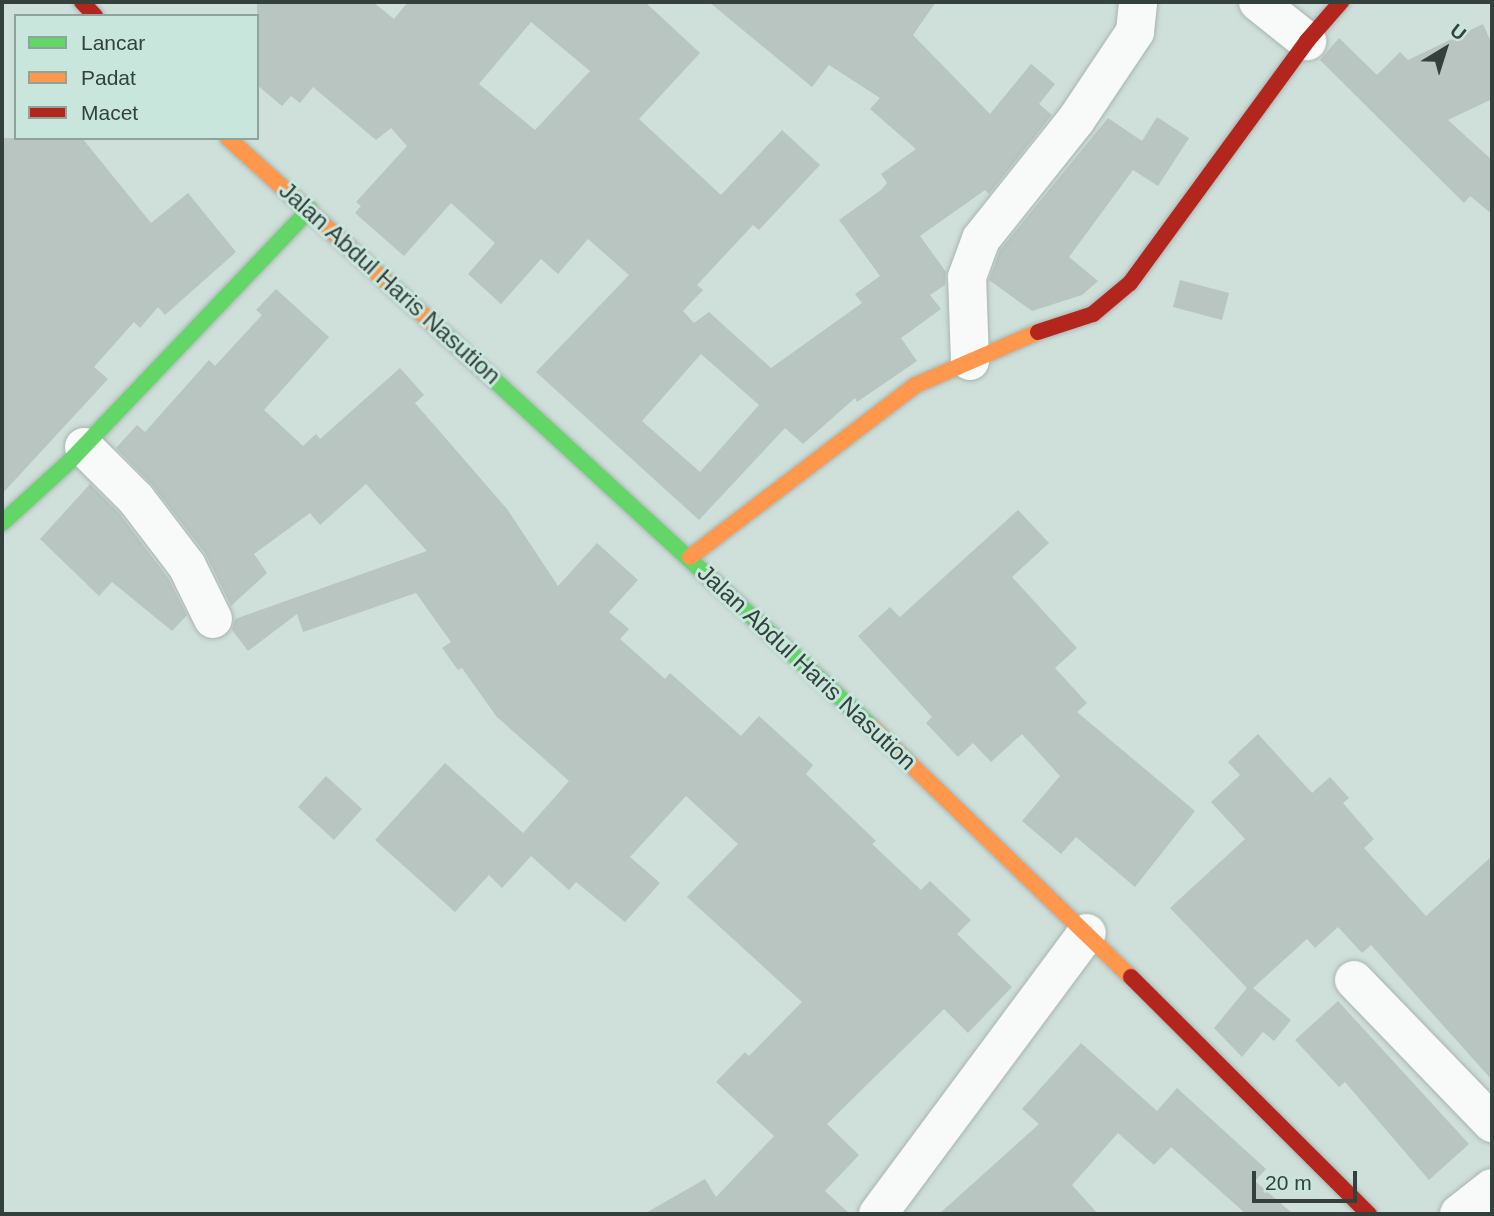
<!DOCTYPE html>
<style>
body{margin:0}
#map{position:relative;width:1494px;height:1216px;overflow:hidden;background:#cfdfda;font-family:Arial,sans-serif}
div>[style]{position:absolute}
.building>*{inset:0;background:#b8c5c1}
.roads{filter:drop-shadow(0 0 2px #a8b5b1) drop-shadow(0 0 2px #a8b5b1)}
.street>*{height:38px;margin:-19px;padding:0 19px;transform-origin:19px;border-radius:19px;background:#f8faf9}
.fast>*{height:16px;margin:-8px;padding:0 8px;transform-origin:8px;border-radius:8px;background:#63d668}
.slow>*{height:16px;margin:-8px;padding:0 8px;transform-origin:8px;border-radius:8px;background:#ff974d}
.jam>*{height:16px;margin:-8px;padding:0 8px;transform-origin:8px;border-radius:8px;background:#b3261e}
span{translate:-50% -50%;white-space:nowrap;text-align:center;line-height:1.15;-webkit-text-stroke:6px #c8e6dc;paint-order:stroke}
.street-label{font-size:24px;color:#34403c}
.frame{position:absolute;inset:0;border:4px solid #34403c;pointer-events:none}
.legend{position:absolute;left:14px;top:14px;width:245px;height:126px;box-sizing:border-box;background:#c8e6dc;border:2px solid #8da49c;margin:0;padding:9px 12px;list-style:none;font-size:21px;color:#34403c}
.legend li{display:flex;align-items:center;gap:14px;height:35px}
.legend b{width:35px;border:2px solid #8da49c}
.north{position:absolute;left:1410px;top:14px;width:70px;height:70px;-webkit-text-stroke:5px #c8e6dc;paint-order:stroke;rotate:38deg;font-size:19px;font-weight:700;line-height:28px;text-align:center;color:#34403c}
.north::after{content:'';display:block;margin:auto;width:24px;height:32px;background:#34403c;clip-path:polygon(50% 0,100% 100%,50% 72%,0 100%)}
.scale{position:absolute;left:1252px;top:1171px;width:105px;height:32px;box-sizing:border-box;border:4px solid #34403c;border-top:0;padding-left:9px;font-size:21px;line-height:24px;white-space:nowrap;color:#34403c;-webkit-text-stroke:5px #c8e6dc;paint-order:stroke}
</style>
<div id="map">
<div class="building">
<div style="clip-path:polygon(evenodd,257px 2px,373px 2px,394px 19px,408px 2px,645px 2px,700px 53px,639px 119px,721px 195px,782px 130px,820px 165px,759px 230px,753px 225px,697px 285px,703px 290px,683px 311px,694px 323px,709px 312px,771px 368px,862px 303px,855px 294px,880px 276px,839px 220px,881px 190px,887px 183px,881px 174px,916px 149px,870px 109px,880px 98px,829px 65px,812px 87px,709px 2px,936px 2px,913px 35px,990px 114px,1031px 64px,1055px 84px,1039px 104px,1052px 115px,989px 194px,985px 190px,920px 236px,946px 272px,945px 285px,930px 295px,941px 309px,901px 338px,917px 361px,857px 402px,855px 398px,803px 444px,785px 428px,699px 520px,536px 372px,629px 275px,588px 239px,558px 274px,541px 259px,501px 304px,468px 274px,495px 243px,451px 203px,404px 256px,355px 213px,361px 206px,356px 202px,407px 146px,391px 128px,376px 140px,313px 87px,300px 103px,291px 96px,282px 106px,257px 85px,257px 2px,531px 22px,590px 71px,535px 130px,479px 84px,531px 22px,257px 2px,701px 354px,759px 405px,700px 472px,642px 421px,701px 354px)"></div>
<div style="clip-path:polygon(1483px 24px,1492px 44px,1492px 99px,1448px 120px,1492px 160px,1492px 214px,1470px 196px,1464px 203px,1320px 60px,1339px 38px,1377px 75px,1400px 52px,1408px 60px)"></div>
<div style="clip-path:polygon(1157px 117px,1189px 138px,1158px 186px,1133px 170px,1069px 257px,1098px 281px,1082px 295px,1032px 311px,989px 280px,1000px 250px,1108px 118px,1142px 141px)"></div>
<div style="clip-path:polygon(2px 138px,82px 138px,151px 223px,188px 193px,236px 252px,165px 315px,158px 307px,140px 328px,134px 322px,94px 367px,108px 379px,2px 494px)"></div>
<div style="clip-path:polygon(1180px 280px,1229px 293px,1222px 320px,1173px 307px)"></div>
<div style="clip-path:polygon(276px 289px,329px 337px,264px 410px,303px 446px,316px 434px,320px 439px,400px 368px,424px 395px,415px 403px,507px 509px,558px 586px,597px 543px,638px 580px,609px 612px,629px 629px,620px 639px,665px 679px,670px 673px,741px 736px,759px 716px,813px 765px,806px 774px,876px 841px,872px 844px,921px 890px,930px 881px,971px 920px,957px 934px,1012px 987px,968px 1033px,944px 1009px,827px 1124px,859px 1155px,825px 1191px,850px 1214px,644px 1214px,705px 1179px,716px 1197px,774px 1136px,716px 1082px,745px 1052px,749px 1056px,802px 1002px,687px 897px,738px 844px,686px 796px,630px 857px,660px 883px,625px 922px,576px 882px,569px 890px,531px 856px,502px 888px,489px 875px,455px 912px,375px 840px,445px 763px,523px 833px,569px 781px,496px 716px,462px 668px,458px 670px,442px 648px,451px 642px,416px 593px,303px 632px,297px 614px,248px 651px,232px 630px,235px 619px,427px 551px,366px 484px,320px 525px,310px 513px,254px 554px,267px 573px,231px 606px,205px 553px,153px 486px,116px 448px,137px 425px,145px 432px,209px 360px,215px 366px,262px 315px,256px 310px)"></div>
<div style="clip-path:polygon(90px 484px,119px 513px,168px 578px,187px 615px,172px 631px,112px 582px,99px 596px,40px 539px)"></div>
<div style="clip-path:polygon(1018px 510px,1049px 543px,1012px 577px,1077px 648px,1055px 668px,1087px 703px,1077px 712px,1195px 811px,1135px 887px,1076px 837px,1061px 854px,1022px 821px,1060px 776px,1022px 734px,991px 762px,973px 743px,958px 757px,926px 723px,932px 717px,858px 636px,890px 607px,900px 617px)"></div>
<div style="clip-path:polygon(1258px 734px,1312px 793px,1330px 777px,1349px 798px,1343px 803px,1374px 839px,1364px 848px,1426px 916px,1492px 856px,1492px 1080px,1371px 945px,1362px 953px,1338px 927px,1315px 948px,1307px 939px,1253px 988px,1291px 1020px,1274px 1041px,1263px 1032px,1242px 1057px,1214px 1028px,1247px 988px,1170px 908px,1245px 839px,1211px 802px,1240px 775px,1228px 762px)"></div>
<div style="clip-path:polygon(326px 776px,362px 809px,334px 840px,298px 807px)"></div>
<div style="clip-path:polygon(1338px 1001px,1469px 1144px,1429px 1180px,1345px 1082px,1339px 1087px,1295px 1040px)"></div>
<div style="clip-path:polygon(1081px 1043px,1157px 1111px,1177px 1088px,1266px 1169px,1255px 1181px,1293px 1214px,1246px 1214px,1171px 1147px,1154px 1165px,1118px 1133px,1072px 1185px,1098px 1214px,939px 1214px,1039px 1124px,1022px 1109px)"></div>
</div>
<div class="roads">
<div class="street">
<div style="left:1258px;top:2px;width:63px;rotate:38.5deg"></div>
<div style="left:970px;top:361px;width:84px;rotate:-92deg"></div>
<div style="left:967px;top:277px;width:40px;rotate:-69.8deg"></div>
<div style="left:981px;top:239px;width:152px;rotate:-51.4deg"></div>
<div style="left:1076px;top:120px;width:106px;rotate:-56.2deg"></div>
<div style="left:1135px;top:32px;width:30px;rotate:-84deg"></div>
<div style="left:84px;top:447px;width:74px;rotate:45deg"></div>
<div style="left:136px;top:499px;width:84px;rotate:52.7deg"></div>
<div style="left:187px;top:566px;width:59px;rotate:63.9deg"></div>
<div style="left:1354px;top:980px;width:199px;rotate:46deg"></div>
<div style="left:878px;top:1214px;width:350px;rotate:-53.4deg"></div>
<div style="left:1459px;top:1214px;width:42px;rotate:-38.2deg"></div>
</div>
<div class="fast">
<div style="left:442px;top:332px;width:584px;rotate:42.57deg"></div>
<div style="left:2px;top:523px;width:91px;rotate:-42.3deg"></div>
<div style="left:69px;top:462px;width:349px;rotate:-46.4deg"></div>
</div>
<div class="slow">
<div style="left:228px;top:138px;width:289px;rotate:42.2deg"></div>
<div style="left:690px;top:557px;width:284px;rotate:-37.3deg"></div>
<div style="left:916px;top:385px;width:133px;rotate:-23.5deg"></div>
<div style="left:872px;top:727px;width:360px;rotate:44deg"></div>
</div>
<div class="jam">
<div style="left:82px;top:2px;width:19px;rotate:47deg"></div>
<div style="left:1038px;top:332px;width:58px;rotate:-18.1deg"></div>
<div style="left:1093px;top:314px;width:48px;rotate:-40deg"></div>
<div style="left:1130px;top:283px;width:300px;rotate:-53.8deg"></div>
<div style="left:1307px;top:41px;width:52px;rotate:-48.9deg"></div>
<div style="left:1131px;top:977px;width:336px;rotate:44.9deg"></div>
</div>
</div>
<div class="street-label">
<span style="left:390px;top:283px;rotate:42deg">Jalan Abdul Haris Nasution</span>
<span style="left:807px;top:667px;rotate:43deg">Jalan Abdul Haris Nasution</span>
</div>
<div class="frame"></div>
<ul class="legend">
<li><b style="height:9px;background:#63d668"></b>Lancar</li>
<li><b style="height:9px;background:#ff974d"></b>Padat</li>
<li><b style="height:9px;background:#b3261e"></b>Macet</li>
</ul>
<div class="north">U</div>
<div class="scale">20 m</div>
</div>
